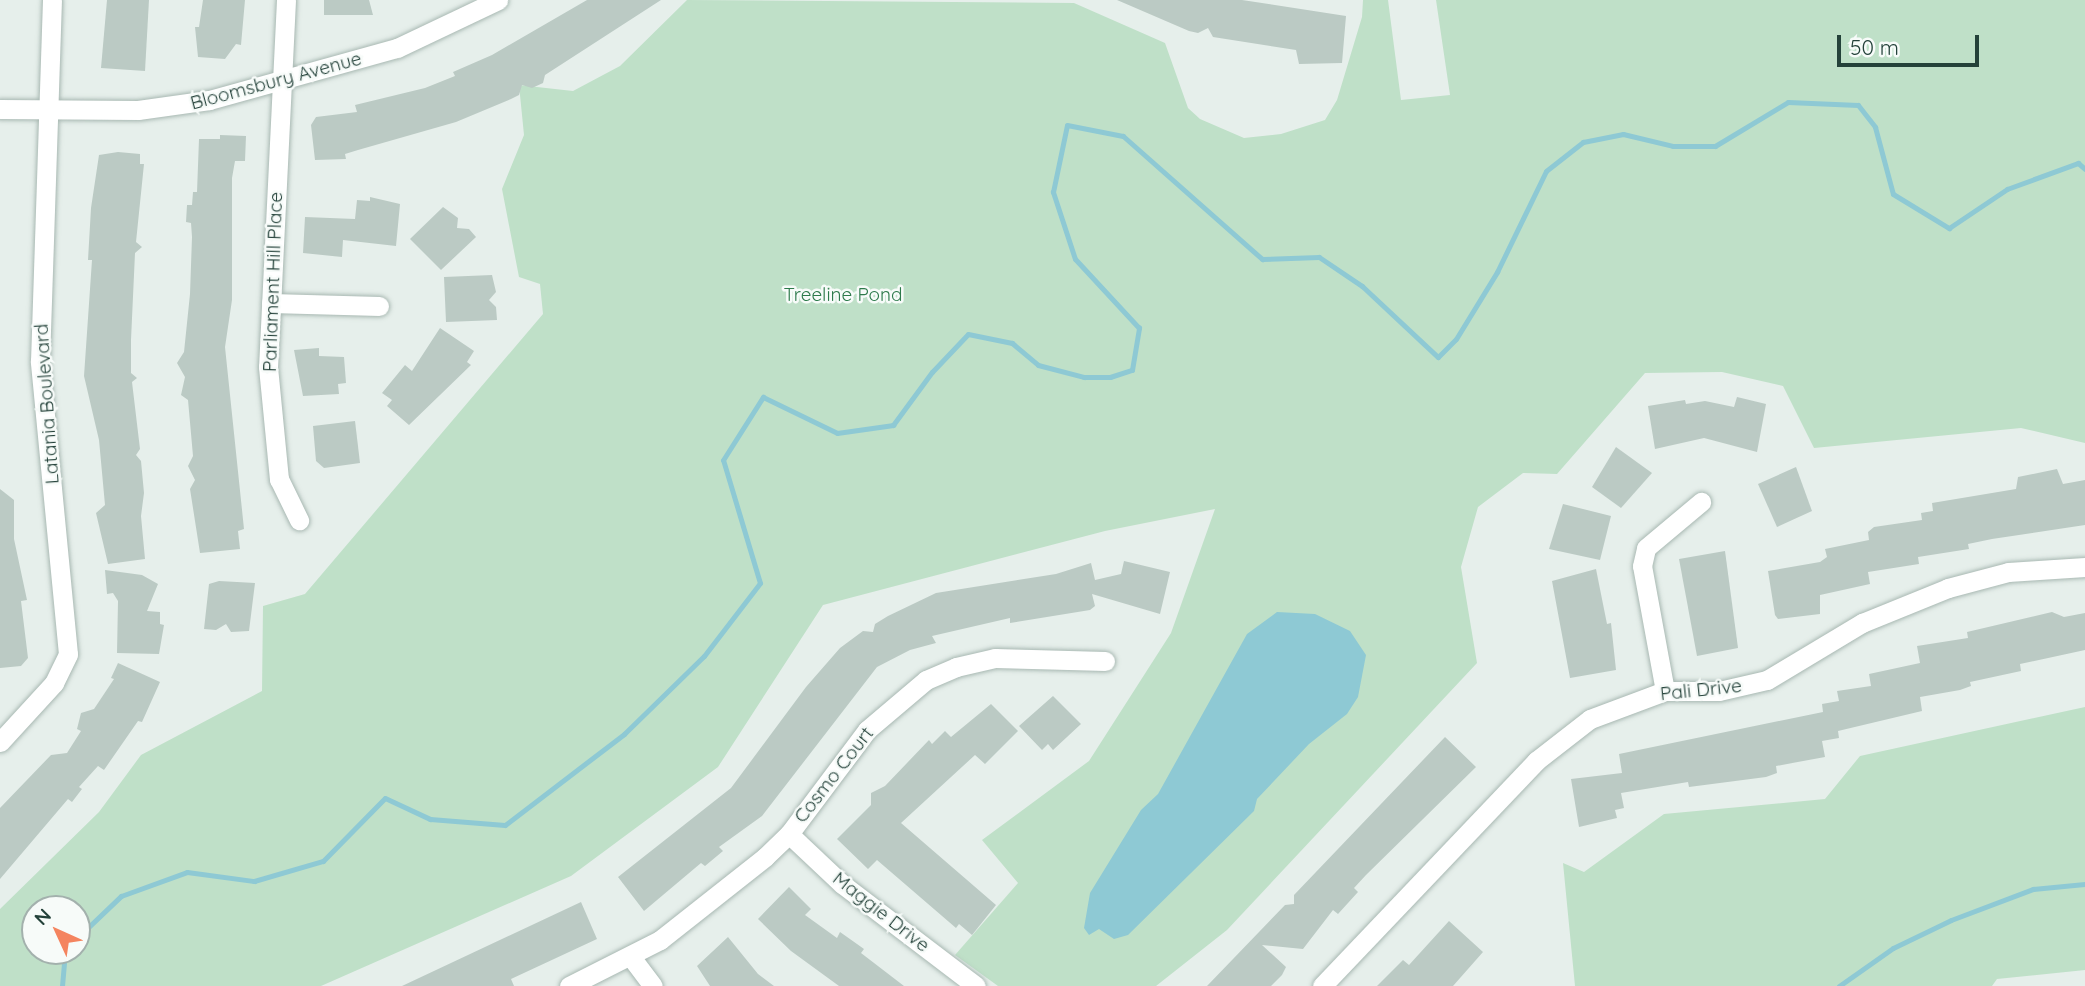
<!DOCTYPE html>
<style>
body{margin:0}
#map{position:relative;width:2085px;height:986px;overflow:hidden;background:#e6efeb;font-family:Quicksand,sans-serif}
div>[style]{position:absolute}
.green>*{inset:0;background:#bfe0c8}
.water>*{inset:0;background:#8ec9d4}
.stream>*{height:5px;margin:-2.5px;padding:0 2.5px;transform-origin:2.5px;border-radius:2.5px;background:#8ec9d4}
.building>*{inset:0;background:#bbcac4}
.roads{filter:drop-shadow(0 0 2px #a8b8b2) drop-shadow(0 0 2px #a8b8b2)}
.minor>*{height:19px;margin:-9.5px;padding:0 9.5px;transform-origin:9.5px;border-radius:9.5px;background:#fff}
span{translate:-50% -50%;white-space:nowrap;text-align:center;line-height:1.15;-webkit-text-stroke:5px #f7fbf9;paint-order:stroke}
.street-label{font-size:19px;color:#24423a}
.park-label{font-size:19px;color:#2d7a4b}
.north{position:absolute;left:21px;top:895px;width:70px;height:70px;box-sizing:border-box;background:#f7fbf9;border:2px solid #a3b1ad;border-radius:50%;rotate:315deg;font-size:19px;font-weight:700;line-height:28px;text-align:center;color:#24423a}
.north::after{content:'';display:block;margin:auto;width:24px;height:32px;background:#f4845f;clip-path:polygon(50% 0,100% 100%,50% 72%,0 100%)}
.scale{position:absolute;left:1837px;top:35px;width:142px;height:32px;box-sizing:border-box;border:4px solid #24423a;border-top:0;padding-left:9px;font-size:21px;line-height:24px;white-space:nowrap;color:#24423a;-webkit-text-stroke:5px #f7fbf9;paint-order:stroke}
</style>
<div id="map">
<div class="green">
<div style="clip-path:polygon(evenodd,687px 0,1074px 3px,1165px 43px,1188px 108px,1200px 119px,1244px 138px,1281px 134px,1325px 120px,1337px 100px,1362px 17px,1363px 0,1388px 0,1401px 100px,1450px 95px,1436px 0,2085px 0,2085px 443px,2021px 428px,1814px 448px,1783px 386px,1722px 372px,1645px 373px,1557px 474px,1523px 473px,1478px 507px,1461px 567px,1477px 663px,1227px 930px,1156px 986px,998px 986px,955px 955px,1018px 883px,982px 840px,1089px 761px,1171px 633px,1215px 509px,1105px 531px,823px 605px,718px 767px,571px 876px,321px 986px,0 986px,0 909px,99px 812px,141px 755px,262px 691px,263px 606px,305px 594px,543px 314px,540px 284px,519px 277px,502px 189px,524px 135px,519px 85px,573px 91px,620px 66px,687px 0,35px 909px,77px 909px,77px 951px,35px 951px,35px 909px)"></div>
<div style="clip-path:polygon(2085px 707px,2085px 970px,1997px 979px,1992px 986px,1575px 986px,1563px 863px,1584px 872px,1664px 814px,1825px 799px,1860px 756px)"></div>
</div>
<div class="water">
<div style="clip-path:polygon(1277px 612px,1315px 614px,1350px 631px,1366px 655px,1358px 697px,1347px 714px,1309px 744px,1257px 799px,1254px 811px,1128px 935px,1114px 939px,1099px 929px,1089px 935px,1084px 928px,1090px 893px,1141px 810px,1158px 794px,1247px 634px)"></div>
</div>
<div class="stream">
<div style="left:77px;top:938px;width:61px;rotate:-43.7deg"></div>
<div style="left:121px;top:896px;width:70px;rotate:-20deg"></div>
<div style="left:187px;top:872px;width:68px;rotate:7.7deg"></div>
<div style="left:254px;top:881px;width:72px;rotate:-16.2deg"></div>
<div style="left:323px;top:861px;width:88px;rotate:-45.5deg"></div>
<div style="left:385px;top:798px;width:50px;rotate:25deg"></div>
<div style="left:430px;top:819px;width:75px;rotate:4.6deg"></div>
<div style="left:505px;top:825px;width:150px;rotate:-37.4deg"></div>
<div style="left:624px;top:734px;width:112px;rotate:-44.3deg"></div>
<div style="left:704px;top:656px;width:92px;rotate:-52.5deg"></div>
<div style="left:760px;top:583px;width:128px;rotate:-106.7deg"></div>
<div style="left:723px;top:460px;width:75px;rotate:-57.6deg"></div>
<div style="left:763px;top:397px;width:82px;rotate:25.9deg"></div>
<div style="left:837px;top:433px;width:57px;rotate:-8.1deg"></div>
<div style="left:893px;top:425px;width:66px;rotate:-53.7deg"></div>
<div style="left:932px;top:372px;width:52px;rotate:-46.5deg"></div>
<div style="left:968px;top:334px;width:45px;rotate:11.6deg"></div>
<div style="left:1012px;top:343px;width:34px;rotate:40deg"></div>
<div style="left:1038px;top:365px;width:48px;rotate:14.6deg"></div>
<div style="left:1084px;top:377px;width:26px"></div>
<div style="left:1110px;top:377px;width:23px;rotate:-18deg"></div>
<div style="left:1132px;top:370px;width:43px;rotate:-80.5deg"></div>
<div style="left:1139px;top:328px;width:94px;rotate:-132.8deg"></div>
<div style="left:1075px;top:259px;width:71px;rotate:-108.2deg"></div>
<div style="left:1053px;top:192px;width:68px;rotate:-78.2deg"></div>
<div style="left:1067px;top:125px;width:57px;rotate:11.1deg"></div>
<div style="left:1123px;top:136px;width:186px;rotate:41.5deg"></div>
<div style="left:1262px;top:259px;width:57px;rotate:-2deg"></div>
<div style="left:1319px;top:257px;width:52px;rotate:34deg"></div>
<div style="left:1362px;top:286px;width:104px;rotate:43.1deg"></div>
<div style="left:1438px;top:357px;width:25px;rotate:-45deg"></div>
<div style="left:1456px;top:339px;width:79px;rotate:-58.5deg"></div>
<div style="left:1497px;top:272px;width:112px;rotate:-64.1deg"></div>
<div style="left:1546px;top:171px;width:47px;rotate:-38.1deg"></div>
<div style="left:1583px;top:142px;width:41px;rotate:-11.3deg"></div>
<div style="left:1623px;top:134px;width:51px;rotate:13.5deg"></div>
<div style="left:1673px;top:146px;width:42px"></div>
<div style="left:1715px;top:146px;width:85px;rotate:-31.1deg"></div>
<div style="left:1788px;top:102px;width:70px;rotate:2.5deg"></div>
<div style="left:1858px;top:105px;width:28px;rotate:52deg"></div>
<div style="left:1875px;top:127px;width:69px;rotate:75deg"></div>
<div style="left:1893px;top:194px;width:66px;rotate:31.3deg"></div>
<div style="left:1949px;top:228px;width:70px;rotate:-33.9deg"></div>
<div style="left:2007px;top:189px;width:76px;rotate:-20.1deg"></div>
<div style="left:2078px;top:163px;width:9px;rotate:41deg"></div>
<div style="left:62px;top:986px;width:35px;rotate:-85deg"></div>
<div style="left:1839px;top:986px;width:66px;rotate:-35.1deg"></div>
<div style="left:1893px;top:948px;width:64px;rotate:-25.8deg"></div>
<div style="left:1951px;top:920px;width:88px;rotate:-20.7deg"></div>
<div style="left:2033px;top:889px;width:52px;rotate:-5.5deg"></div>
</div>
<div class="building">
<div style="clip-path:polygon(107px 0,149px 0,145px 71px,101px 68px)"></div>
<div style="clip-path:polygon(203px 0,245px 0,241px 45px,236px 44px,225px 59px,198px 57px,195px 27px,199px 27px)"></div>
<div style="clip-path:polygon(324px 0,369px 0,373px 15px,324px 15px)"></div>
<div style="clip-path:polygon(587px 0,661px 0,545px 75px,543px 83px,532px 88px,522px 85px,519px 95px,511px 99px,456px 122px,358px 150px,345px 154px,346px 159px,315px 160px,311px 125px,316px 117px,357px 112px,355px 105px,425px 88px,455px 76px,453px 72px,492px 55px)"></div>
<div style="clip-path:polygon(1117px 0,1242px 0,1346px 16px,1342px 63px,1299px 64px,1296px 50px,1213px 37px,1208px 28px,1198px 33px,1189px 31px)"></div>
<div style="clip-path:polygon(220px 135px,246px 136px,245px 161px,235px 161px,232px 178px,232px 300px,225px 347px,244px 529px,238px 531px,240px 549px,200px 553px,190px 489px,195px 480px,188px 466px,193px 456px,188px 400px,181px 395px,185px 377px,177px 363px,184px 352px,190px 294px,192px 237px,191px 223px,186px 222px,187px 205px,192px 205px,193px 192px,197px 192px,199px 139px,220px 139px)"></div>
<div style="clip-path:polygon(118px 152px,140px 154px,140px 164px,144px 164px,136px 242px,142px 247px,135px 253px,131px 340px,131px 373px,137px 378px,132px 382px,140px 449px,136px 455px,141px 461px,144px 493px,141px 516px,145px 559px,108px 564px,96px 513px,105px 505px,99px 440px,84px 376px,92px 260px,88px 260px,91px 208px,99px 155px)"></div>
<div style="clip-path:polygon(370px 197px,400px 204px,396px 246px,343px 240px,342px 257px,303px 253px,305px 217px,355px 219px,357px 200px,370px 201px)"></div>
<div style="clip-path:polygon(443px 207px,458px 218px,457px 228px,469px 229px,476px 237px,441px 270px,410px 239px)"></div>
<div style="clip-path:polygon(492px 275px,496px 292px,489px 300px,496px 307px,497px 320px,446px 322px,444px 277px)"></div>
<div style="clip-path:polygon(440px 328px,474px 351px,467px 362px,471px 365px,409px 425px,387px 406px,392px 400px,382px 393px,405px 365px,412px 371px)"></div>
<div style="clip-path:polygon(319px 348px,319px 356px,344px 357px,346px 383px,338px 384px,339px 394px,303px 396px,294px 350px)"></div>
<div style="clip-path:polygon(1737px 397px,1766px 404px,1757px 452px,1704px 438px,1655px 449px,1648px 406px,1685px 400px,1686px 404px,1705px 401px,1734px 407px)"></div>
<div style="clip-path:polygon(355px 421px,360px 463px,324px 468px,316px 461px,313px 426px)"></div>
<div style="clip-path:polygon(1616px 447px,1652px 473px,1621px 508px,1592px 487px)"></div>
<div style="clip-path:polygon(1796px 467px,1812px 511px,1777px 527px,1758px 484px)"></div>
<div style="clip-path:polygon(2057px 469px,2063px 484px,2085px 480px,2085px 525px,1992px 539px,1968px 544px,1969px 549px,1918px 557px,1919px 564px,1868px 572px,1870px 584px,1820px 595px,1820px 614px,1778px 619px,1775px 615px,1768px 571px,1820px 562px,1827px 557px,1825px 549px,1869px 540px,1868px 532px,1874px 527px,1922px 520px,1921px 513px,1933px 511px,1932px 503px,2016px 489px,2018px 477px)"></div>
<div style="clip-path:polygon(0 489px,14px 500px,14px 539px,27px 600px,21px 601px,28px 658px,21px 666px,0 668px)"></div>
<div style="clip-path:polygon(1563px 504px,1611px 516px,1600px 560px,1549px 549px)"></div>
<div style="clip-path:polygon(1725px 551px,1738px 648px,1697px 656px,1679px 559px)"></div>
<div style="clip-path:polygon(1124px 561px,1170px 572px,1160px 614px,1092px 594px,1095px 606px,1090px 610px,1010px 623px,1010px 618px,932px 636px,936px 643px,910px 650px,877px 667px,762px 816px,719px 847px,723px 851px,705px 866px,701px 863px,644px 911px,618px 877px,731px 788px,806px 687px,840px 648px,863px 631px,873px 632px,875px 624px,888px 616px,936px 593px,1056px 574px,1091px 563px,1095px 580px,1121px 574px)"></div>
<div style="clip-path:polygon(1596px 569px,1607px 624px,1611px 623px,1616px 670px,1570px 678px,1552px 581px)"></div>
<div style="clip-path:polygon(105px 570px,142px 575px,158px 584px,147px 611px,160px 612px,160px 624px,164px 625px,159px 654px,117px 653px,118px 601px,113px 593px,107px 594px)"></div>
<div style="clip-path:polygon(219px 581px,255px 583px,249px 631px,231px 632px,226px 624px,216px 630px,204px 629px,209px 584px)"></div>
<div style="clip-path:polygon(2052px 612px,2064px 617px,2085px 613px,2085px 650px,2020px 664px,2021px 671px,1970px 682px,1971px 686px,1960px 690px,1920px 697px,1922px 711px,1838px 731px,1839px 738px,1822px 741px,1825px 757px,1776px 766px,1777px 773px,1766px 777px,1689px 787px,1688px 782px,1621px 793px,1624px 808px,1615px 810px,1617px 818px,1579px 827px,1571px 779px,1622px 773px,1619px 754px,1823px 712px,1822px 704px,1839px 701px,1837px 691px,1871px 686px,1869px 674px,1920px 663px,1917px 646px,1968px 638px,1967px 632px)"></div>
<div style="clip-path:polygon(118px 663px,160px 682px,142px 722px,138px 721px,104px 770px,98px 766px,79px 787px,82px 789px,72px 802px,68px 799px,0 879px,0 808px,51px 755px,67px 753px,81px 731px,77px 729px,81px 713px,94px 709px,114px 679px,111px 678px)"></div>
<div style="clip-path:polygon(1053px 696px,1081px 724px,1053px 750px,1048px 744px,1042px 750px,1019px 726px)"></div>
<div style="clip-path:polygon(991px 704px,1018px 731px,985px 764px,975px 755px,901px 823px,996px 905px,972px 935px,959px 924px,956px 928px,877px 860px,868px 869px,837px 839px,871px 805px,871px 793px,885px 786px,929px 740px,932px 744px,945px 731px,951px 737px)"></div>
<div style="clip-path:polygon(1445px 737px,1476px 767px,1366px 875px,1354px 888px,1358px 892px,1338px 914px,1333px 910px,1303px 949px,1262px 945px,1286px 967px,1282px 975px,1271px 986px,1207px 986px,1285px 905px,1294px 904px,1294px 895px)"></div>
<div style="clip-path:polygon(789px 887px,811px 909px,805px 915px,837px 938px,840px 932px,857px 944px,864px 949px,861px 953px,904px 986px,839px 986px,791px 951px,758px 919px)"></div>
<div style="clip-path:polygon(581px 902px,597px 939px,511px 979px,514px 986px,402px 986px)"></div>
<div style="clip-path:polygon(1449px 921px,1483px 952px,1453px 986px,1377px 986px,1403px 960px,1409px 965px)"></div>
<div style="clip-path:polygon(728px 937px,758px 974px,774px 986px,710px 986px,697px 966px)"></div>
</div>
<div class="roads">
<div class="minor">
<div style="left:286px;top:0;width:367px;rotate:92.8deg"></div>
<div style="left:268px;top:367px;width:113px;rotate:84.4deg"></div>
<div style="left:279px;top:479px;width:46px;rotate:64deg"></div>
<div style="left:0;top:109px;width:138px;rotate:0.4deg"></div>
<div style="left:138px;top:110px;width:72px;rotate:-8deg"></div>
<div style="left:209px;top:100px;width:195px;rotate:-15.5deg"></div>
<div style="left:397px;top:48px;width:112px;rotate:-25.4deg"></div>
<div style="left:271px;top:303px;width:108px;rotate:1.6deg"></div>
<div style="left:1665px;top:691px;width:127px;rotate:-100.4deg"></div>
<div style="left:1642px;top:566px;width:18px;rotate:-77deg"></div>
<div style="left:1646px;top:548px;width:72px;rotate:-39.9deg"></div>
<div style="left:0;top:742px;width:80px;rotate:-47.5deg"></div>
<div style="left:54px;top:683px;width:32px;rotate:-64deg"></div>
<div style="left:68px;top:654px;width:294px;rotate:-95.5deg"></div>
<div style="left:40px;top:361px;width:361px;rotate:-88.1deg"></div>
<div style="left:789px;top:834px;width:73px;rotate:43.3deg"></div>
<div style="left:842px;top:884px;width:168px;rotate:37.3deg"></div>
<div style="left:631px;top:957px;width:36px;rotate:53deg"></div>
<div style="left:569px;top:986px;width:102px;rotate:-26.8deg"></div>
<div style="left:660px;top:940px;width:134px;rotate:-38.3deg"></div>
<div style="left:765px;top:857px;width:33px;rotate:-44deg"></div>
<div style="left:789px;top:834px;width:130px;rotate:-53.1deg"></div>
<div style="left:867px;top:730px;width:77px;rotate:-40.3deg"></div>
<div style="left:926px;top:680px;width:33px;rotate:-23deg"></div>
<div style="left:956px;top:667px;width:40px;rotate:-13deg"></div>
<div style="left:995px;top:658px;width:110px;rotate:1.6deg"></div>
<div style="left:1322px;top:986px;width:311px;rotate:-46.4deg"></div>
<div style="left:1536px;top:761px;width:68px;rotate:-37.9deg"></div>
<div style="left:1590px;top:719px;width:80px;rotate:-20.5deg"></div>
<div style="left:1665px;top:691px;width:54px"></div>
<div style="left:1719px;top:691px;width:49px;rotate:-12.9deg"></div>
<div style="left:1767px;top:680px;width:111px;rotate:-31deg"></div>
<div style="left:1862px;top:623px;width:93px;rotate:-22.1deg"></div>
<div style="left:1948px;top:588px;width:62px;rotate:-14.9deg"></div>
<div style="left:2008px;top:572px;width:77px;rotate:-3.7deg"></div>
</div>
</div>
<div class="street-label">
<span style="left:276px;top:81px;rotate:-15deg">Bloomsbury Avenue</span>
<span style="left:273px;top:282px;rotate:-88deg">Parliament Hill Place</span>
<span style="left:47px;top:404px;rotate:-94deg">Latania Boulevard</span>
<span style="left:1701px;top:690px;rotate:-6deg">Pali Drive</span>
<span style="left:834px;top:775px;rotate:-52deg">Cosmo Court</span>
<span style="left:881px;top:912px;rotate:38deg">Maggie Drive</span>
</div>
<div class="park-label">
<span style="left:843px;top:295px">Treeline Pond</span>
</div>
<div class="north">N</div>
<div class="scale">50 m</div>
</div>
